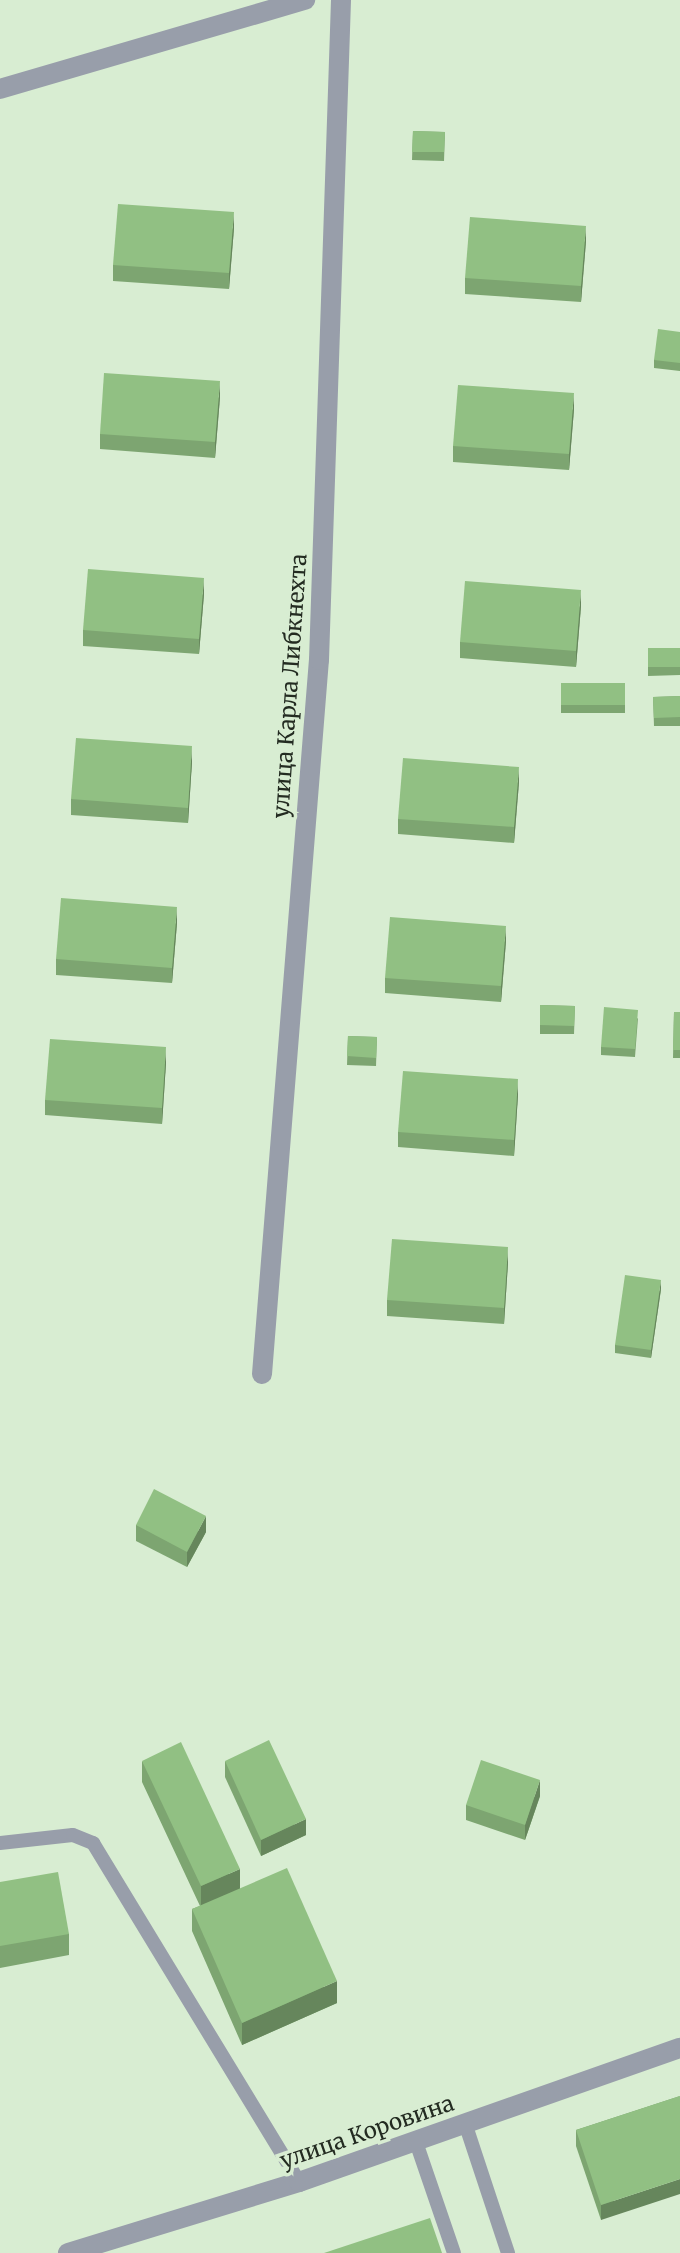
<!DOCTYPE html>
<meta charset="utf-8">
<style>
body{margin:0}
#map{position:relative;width:680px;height:2253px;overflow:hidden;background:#d8edd2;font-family:Merriweather,serif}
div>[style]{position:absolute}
.service>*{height:14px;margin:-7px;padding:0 7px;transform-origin:7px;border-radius:7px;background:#989eaa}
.minor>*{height:20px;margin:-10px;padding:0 10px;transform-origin:10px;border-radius:10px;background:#989eaa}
.wall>*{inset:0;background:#7da571}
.shaded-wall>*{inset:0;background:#66865c}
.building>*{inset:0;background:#91c083}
span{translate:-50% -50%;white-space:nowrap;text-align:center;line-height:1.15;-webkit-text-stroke:7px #d8edd2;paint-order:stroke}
.street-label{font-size:22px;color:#232b21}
</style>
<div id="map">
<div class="service">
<div style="left:0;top:1843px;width:73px;rotate:-6.3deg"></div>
<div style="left:73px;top:1835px;width:22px;rotate:22deg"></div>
<div style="left:93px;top:1843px;width:397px;rotate:58.7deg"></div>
<div style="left:465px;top:2123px;width:137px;rotate:71.7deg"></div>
<div style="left:416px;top:2142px;width:117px;rotate:71.1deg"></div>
</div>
<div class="minor">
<div style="left:0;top:89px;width:318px;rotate:-16.3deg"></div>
<div style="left:262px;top:1374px;width:716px;rotate:-85.44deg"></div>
<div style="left:319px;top:660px;width:660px;rotate:-88.09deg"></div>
<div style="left:68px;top:2253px;width:242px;rotate:-17.1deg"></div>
<div style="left:299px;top:2182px;width:404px;rotate:-19.4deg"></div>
</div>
<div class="wall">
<div style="clip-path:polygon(413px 131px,445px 132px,444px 161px,412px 160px)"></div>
<div style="clip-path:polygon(234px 228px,229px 289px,113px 281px,113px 265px)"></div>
<div style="clip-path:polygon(586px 241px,581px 302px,465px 294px,465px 278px)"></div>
<div style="clip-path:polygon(680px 332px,680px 371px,654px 368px,654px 360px)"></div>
<div style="clip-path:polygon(220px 397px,215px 458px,100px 449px,100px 434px)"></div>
<div style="clip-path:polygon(574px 409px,569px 470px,453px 462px,453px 446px)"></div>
<div style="clip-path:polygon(204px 594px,199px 654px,83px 646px,83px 630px)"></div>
<div style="clip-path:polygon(581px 606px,576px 667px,460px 658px,460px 642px)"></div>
<div style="clip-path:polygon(648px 648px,680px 648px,680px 675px,648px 676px)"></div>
<div style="clip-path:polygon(561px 683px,625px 683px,625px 713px,561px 713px)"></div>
<div style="clip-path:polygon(680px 696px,680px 726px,654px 726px,653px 697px)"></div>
<div style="clip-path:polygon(192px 762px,188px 823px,71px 815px,71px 799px)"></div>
<div style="clip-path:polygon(519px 782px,514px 843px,398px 834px,398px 819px)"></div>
<div style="clip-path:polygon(177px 923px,172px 983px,56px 975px,56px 959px)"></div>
<div style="clip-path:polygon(506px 941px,501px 1002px,385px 993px,385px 978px)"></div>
<div style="clip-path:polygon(540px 1005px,575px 1006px,574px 1034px,540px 1034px)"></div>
<div style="clip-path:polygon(674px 1012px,680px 1012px,680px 1058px,673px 1058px)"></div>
<div style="clip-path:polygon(638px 1018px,635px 1057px,601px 1055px,601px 1047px)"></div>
<div style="clip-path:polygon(348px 1036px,377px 1037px,376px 1066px,347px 1065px)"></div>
<div style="clip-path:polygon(166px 1063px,162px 1124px,45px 1115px,45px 1100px)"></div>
<div style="clip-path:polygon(518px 1095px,514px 1156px,398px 1147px,398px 1132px)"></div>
<div style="clip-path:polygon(508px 1263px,504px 1324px,387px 1316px,387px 1300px)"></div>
<div style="clip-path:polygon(661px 1289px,651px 1358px,615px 1353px,615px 1345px)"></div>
<div style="clip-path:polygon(136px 1525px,206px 1532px,187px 1567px,136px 1541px)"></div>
<div style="clip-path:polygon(142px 1761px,240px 1889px,337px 2003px,242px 2045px,192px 1931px,192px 1909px,200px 1906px,142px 1782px)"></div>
<div style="clip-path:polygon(225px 1761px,306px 1835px,261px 1856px,225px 1777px)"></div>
<div style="clip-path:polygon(540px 1796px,525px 1840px,466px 1820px,466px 1805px)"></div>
<div style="clip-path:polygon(0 1882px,69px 1934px,69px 1955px,0 1968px)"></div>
<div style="clip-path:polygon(680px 2096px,601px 2220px,576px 2146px,576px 2130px)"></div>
</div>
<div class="shaded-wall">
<div style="clip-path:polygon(234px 212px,234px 228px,229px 289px,229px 273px)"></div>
<div style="clip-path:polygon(586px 226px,586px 241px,581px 302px,581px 286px)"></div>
<div style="clip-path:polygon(220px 381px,220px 397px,215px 458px,215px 442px)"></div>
<div style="clip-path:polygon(574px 393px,574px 409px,569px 470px,569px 454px)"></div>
<div style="clip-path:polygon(204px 578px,204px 594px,199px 654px,199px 639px)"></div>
<div style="clip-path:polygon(581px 590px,581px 606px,576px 667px,576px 651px)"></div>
<div style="clip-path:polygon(192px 746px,192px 762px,188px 823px,188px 808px)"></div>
<div style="clip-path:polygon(519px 767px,519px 782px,514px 843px,514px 827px)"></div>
<div style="clip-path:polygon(177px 907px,177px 923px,172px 983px,172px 968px)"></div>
<div style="clip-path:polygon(506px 926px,506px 941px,501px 1002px,501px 986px)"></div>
<div style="clip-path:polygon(166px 1047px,166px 1063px,162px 1124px,162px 1108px)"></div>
<div style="clip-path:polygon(518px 1079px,518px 1095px,514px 1156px,514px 1140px)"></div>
<div style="clip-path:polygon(508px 1247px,508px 1263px,504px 1324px,504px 1308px)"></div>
<div style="clip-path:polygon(661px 1280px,661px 1289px,651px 1358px,651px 1350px)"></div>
<div style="clip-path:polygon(206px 1516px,206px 1532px,187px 1567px,187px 1552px)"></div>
<div style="clip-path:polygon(540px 1780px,540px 1796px,525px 1840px,525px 1825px)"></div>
<div style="clip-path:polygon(306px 1819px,306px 1835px,261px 1856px,261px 1840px)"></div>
<div style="clip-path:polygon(240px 1869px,240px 1890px,201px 1908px,201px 1886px)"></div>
<div style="clip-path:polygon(337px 1981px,337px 2003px,242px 2045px,242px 2023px)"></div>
<div style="clip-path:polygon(680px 2179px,680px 2194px,601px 2220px,601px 2205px)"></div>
</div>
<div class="building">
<div style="clip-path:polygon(413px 131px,445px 132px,444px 152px,412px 152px)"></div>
<div style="clip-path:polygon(118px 204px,234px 212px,229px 273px,113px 265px)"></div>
<div style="clip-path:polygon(470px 217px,586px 226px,581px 286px,465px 278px)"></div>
<div style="clip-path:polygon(658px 329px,680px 332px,680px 363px,654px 360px)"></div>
<div style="clip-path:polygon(104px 373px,220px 381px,215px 442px,100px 434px)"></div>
<div style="clip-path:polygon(458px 385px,574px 393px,569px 454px,453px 446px)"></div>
<div style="clip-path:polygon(88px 569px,204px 578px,199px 639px,83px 630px)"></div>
<div style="clip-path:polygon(465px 581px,581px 590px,576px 651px,460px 642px)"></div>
<div style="clip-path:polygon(648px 648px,680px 648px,680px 667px,648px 667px)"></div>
<div style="clip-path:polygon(561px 683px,625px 683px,625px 705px,561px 705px)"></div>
<div style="clip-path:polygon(680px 696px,680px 717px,654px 718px,653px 697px)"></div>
<div style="clip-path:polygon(76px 738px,192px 746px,188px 808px,71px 799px)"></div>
<div style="clip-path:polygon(403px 758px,519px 767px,514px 827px,398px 819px)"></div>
<div style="clip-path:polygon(61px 898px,177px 907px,172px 968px,56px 959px)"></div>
<div style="clip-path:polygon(390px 917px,506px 926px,501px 986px,385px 978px)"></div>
<div style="clip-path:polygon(540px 1005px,575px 1006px,574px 1026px,540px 1025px)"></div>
<div style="clip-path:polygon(604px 1007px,638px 1010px,635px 1049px,601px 1047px)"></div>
<div style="clip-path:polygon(674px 1012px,680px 1012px,680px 1050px,673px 1050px)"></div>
<div style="clip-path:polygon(348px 1036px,377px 1037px,376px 1058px,347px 1056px)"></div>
<div style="clip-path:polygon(50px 1039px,166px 1047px,162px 1108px,45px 1100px)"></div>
<div style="clip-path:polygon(403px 1071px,518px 1079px,514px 1140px,398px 1132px)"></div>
<div style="clip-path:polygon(392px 1239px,508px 1247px,504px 1308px,387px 1300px)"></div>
<div style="clip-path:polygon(625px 1275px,661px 1280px,651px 1350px,615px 1345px)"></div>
<div style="clip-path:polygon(154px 1489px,206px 1516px,187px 1552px,136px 1525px)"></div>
<div style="clip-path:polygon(269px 1740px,306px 1819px,261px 1840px,225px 1761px)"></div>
<div style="clip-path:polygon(181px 1742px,240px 1869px,201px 1886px,142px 1761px)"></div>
<div style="clip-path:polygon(481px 1760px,540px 1780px,525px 1825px,466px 1805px)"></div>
<div style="clip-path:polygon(287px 1868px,337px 1981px,242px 2023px,192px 1909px)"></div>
<div style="clip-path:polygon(58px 1872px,69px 1934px,0 1946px,0 1882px)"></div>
<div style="clip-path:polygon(680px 2096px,680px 2179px,601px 2205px,576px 2130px)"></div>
<div style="clip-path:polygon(430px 2218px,442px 2253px,324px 2253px)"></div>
</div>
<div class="street-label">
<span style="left:290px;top:686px;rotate:-86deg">улица Карла Либкнехта</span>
<span style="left:367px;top:2132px;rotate:-19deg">улица Коровина</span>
</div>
</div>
